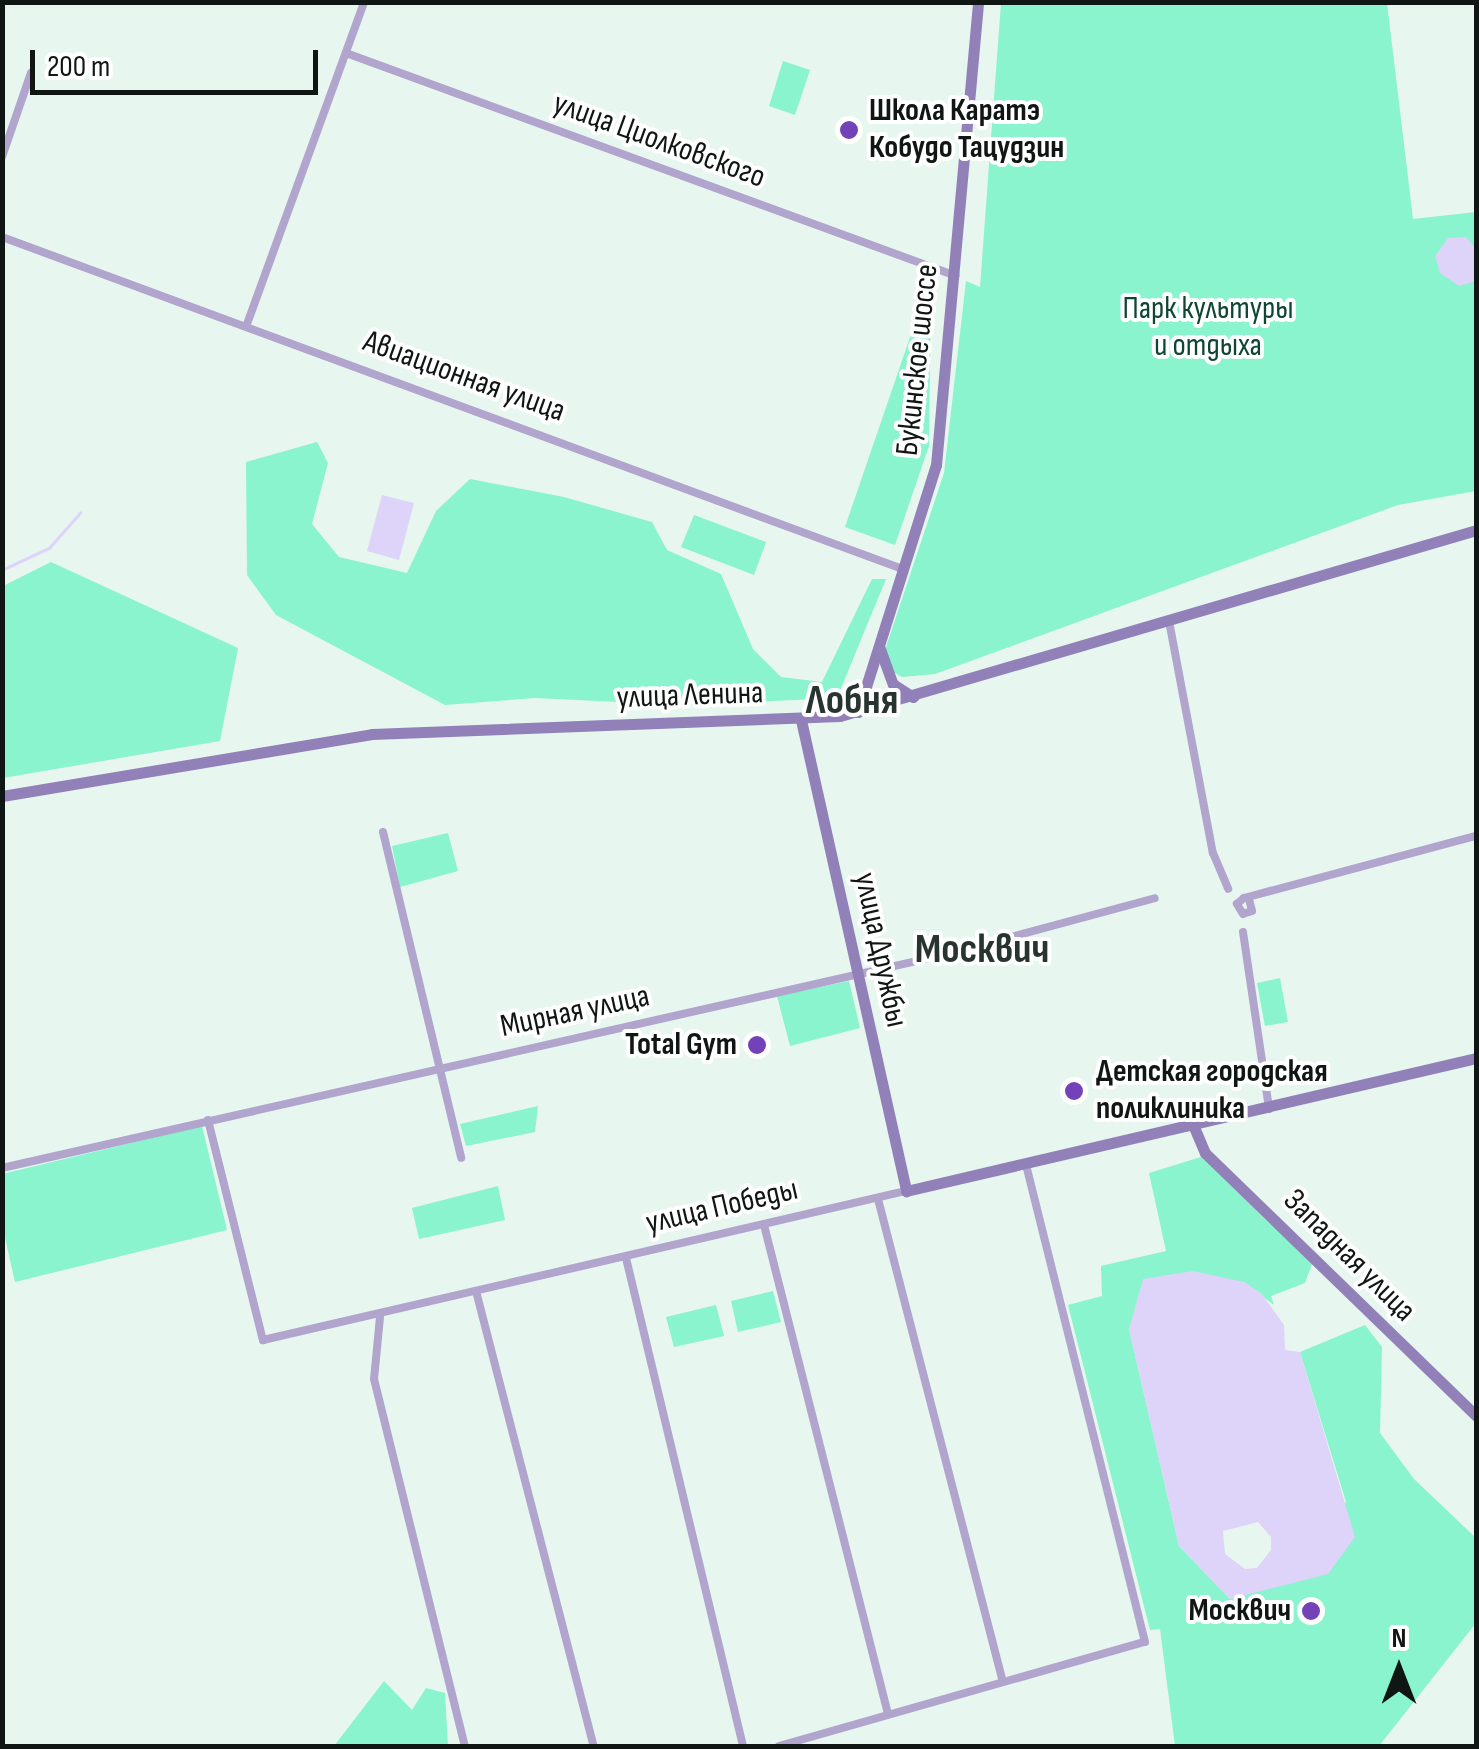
<!DOCTYPE html>
<meta charset="utf-8">
<style>
body{margin:0}
#map{position:relative;width:1479px;height:1749px;overflow:hidden;background:#e7f6ef;font-family:"Sofia Sans Condensed",sans-serif}
div>[style]{position:absolute}
.green>*{inset:0;background:#89f4cd}
.water>*{inset:0;background:#ded3f8}
.stream>*{height:2.5px;margin:-1.25px;padding:0 1.25px;transform-origin:1.25px;border-radius:1.25px;background:#ded3f8}
.street>*{height:8px;margin:-4px;padding:0 4px;transform-origin:4px;border-radius:4px;background:#b1a5cd}
.secondary>*{height:11px;margin:-5.5px;padding:0 5.5px;transform-origin:5.5px;border-radius:5.5px;background:#9280b9}
.dots>*{width:28px;height:28px;translate:-50% -50%;box-sizing:border-box;border:5px solid #fff;border-radius:50%}
span{translate:-50% -50%;white-space:nowrap;text-align:center;line-height:1.15;-webkit-text-stroke:8px #fff;paint-order:stroke}
.poi-label{font-size:32px;color:#101614;font-weight:700}
.left{translate:0 -50%;text-align:left}
.right{translate:-100% -50%;text-align:right}
.street-label{font-size:32px;color:#101614}
.park-label{font-size:32px;color:#0f4534}
.district-label{font-size:42px;color:#28342f;font-weight:700}
.frame{position:absolute;inset:0;border:5px solid #101614;pointer-events:none}
.north{position:absolute;left:1349px;top:1619px;width:100px;height:100px;-webkit-text-stroke:8px #fff;paint-order:stroke;rotate:0deg;font-size:28px;font-weight:700;line-height:40px;text-align:center;color:#101614}
.north::after{content:'';display:block;margin:auto;width:35px;height:45px;background:#101614;clip-path:polygon(50% 0,100% 100%,50% 72%,0 100%)}
.scale{position:absolute;left:30px;top:50px;width:288px;height:45px;box-sizing:border-box;border:5px solid #101614;border-top:0;padding-left:12px;font-size:30px;line-height:35px;white-space:nowrap;color:#101614;-webkit-text-stroke:8px #fff;paint-order:stroke}
</style>
<div id="map">
<div class="green">
<div style="clip-path:polygon(1001px 3px,1387px 3px,1413px 219px,1476px 212px,1476px 491px,1398px 505px,935px 674px,902px 677px,893px 672px,885px 650px,944px 473px,966px 281px,980px 287px)"></div>
<div style="clip-path:polygon(783px 61px,810px 70px,795px 115px,769px 106px)"></div>
<div style="clip-path:polygon(931px 276px,929px 446px,895px 545px,845px 527px)"></div>
<div style="clip-path:polygon(317px 442px,328px 463px,312px 524px,339px 557px,407px 573px,436px 511px,470px 479px,564px 497px,652px 522px,667px 550px,721px 574px,753px 649px,781px 677px,822px 682px,872px 579px,886px 579px,837px 698px,682px 705px,535px 698px,445px 705px,276px 615px,247px 575px,246px 462px)"></div>
<div style="clip-path:polygon(694px 515px,766px 542px,754px 575px,681px 547px)"></div>
<div style="clip-path:polygon(51px 562px,238px 648px,220px 741px,3px 778px,3px 586px)"></div>
<div style="clip-path:polygon(448px 833px,458px 871px,400px 887px,392px 846px)"></div>
<div style="clip-path:polygon(1280px 978px,1288px 1022px,1265px 1026px,1257px 983px)"></div>
<div style="clip-path:polygon(849px 981px,860px 1028px,790px 1046px,777px 996px)"></div>
<div style="clip-path:polygon(538px 1106px,535px 1132px,466px 1146px,460px 1124px)"></div>
<div style="clip-path:polygon(202px 1126px,227px 1230px,15px 1282px,3px 1229px,2px 1174px)"></div>
<div style="clip-path:polygon(1201px 1157px,1312px 1264px,1305px 1283px,1271px 1296px,1274px 1305px,1244px 1282px,1129px 1329px,1179px 1546px,1230px 1599px,1346px 1502px,1300px 1352px,1365px 1325px,1382px 1347px,1380px 1433px,1414px 1479px,1476px 1538px,1476px 1623px,1379px 1746px,1175px 1746px,1160px 1629px,1150px 1630px,1068px 1305px,1102px 1296px,1101px 1266px,1166px 1251px,1149px 1173px)"></div>
<div style="clip-path:polygon(498px 1186px,505px 1220px,419px 1239px,412px 1208px)"></div>
<div style="clip-path:polygon(773px 1291px,781px 1322px,738px 1332px,731px 1301px)"></div>
<div style="clip-path:polygon(716px 1305px,724px 1336px,674px 1347px,666px 1317px)"></div>
<div style="clip-path:polygon(384px 1681px,412px 1710px,426px 1688px,445px 1693px,448px 1746px,334px 1746px)"></div>
</div>
<div class="water">
<div style="clip-path:polygon(1466px 237px,1476px 249px,1476px 281px,1459px 286px,1440px 273px,1435px 256px,1448px 238px)"></div>
<div style="clip-path:polygon(382px 495px,414px 503px,399px 560px,367px 551px)"></div>
<div style="clip-path:polygon(evenodd,1193px 1271px,1244px 1282px,1261px 1293px,1284px 1325px,1285px 1350px,1300px 1352px,1355px 1537px,1328px 1574px,1230px 1599px,1179px 1546px,1129px 1329px,1143px 1279px,1193px 1271px,1258px 1522px,1271px 1537px,1271px 1550px,1257px 1568px,1245px 1569px,1225px 1554px,1223px 1531px,1258px 1522px)"></div>
</div>
<div class="stream">
<div style="left:2px;top:570px;width:52px;rotate:-25.1deg"></div>
<div style="left:49px;top:548px;width:47px;rotate:-48.5deg"></div>
</div>
<div class="street">
<div style="left:346px;top:53px;width:649px;rotate:20.08deg"></div>
<div style="left:2px;top:157px;width:89px;rotate:-71deg"></div>
<div style="left:2px;top:237px;width:962px;rotate:20.24deg"></div>
<div style="left:247px;top:324px;width:343px;rotate:-70deg"></div>
<div style="left:1169px;top:621px;width:236px;rotate:79.3deg"></div>
<div style="left:1213px;top:853px;width:39px;rotate:67deg"></div>
<div style="left:383px;top:832px;width:335px;rotate:76.5deg"></div>
<div style="left:1249px;top:899px;width:12px;rotate:76deg"></div>
<div style="left:1252px;top:911px;width:9px;rotate:162deg"></div>
<div style="left:1243px;top:914px;width:12px;rotate:-121deg"></div>
<div style="left:1237px;top:904px;width:9px;rotate:-41deg"></div>
<div style="left:1244px;top:898px;width:240px;rotate:-15deg"></div>
<div style="left:1243px;top:932px;width:179px;rotate:81.6deg"></div>
<div style="left:208px;top:1120px;width:227px;rotate:76deg"></div>
<div style="left:263px;top:1340px;width:660px;rotate:-13.05deg"></div>
<div style="left:2px;top:1168px;width:970px;rotate:-12.75deg"></div>
<div style="left:948px;top:954px;width:214px;rotate:-15.1deg"></div>
<div style="left:878px;top:1199px;width:496px;rotate:75.5deg"></div>
<div style="left:764px;top:1225px;width:504px;rotate:75.77deg"></div>
<div style="left:626px;top:1258px;width:502px;rotate:76.52deg"></div>
<div style="left:477px;top:1295px;width:466px;rotate:75.5deg"></div>
<div style="left:380px;top:1317px;width:62px;rotate:95.5deg"></div>
<div style="left:374px;top:1379px;width:378px;rotate:76.1deg"></div>
<div style="left:779px;top:1746px;width:380px;rotate:-15.9deg"></div>
<div style="left:1145px;top:1642px;width:493px;rotate:-104deg"></div>
</div>
<div class="secondary">
<div style="left:880px;top:649px;width:37px;rotate:70deg"></div>
<div style="left:893px;top:684px;width:24px;rotate:33deg"></div>
<div style="left:858px;top:712px;width:259px;rotate:-72.5deg"></div>
<div style="left:936px;top:465px;width:465px;rotate:-84.8deg"></div>
<div style="left:801px;top:720px;width:483px;rotate:77.4deg"></div>
<div style="left:906px;top:1191px;width:585px;rotate:-13.13deg"></div>
<div style="left:2px;top:796px;width:375px;rotate:-9.5deg"></div>
<div style="left:372px;top:734px;width:468px;rotate:-2.2deg"></div>
<div style="left:840px;top:716px;width:663px;rotate:-16.3deg"></div>
<div style="left:1194px;top:1127px;width:28px;rotate:67deg"></div>
<div style="left:1205px;top:1153px;width:378px;rotate:44.1deg"></div>
</div>
<div class="dots">
<div style="left:849px;top:130px;background:#7342b9"></div>
<div style="left:757px;top:1045px;background:#7342b9"></div>
<div style="left:1074px;top:1091px;background:#7342b9"></div>
<div style="left:1311px;top:1611px;background:#7342b9"></div>
</div>
<div class="poi-label">
<span class="left" style="left:869px;top:130px">Школа Каратэ<br>Кобудо Тацудзин</span>
<span class="right" style="left:737px;top:1045px">Total Gym</span>
<span class="left" style="left:1096px;top:1091px">Детская городская<br>поликлиника</span>
<span class="right" style="left:1291px;top:1611px">Москвич</span>
</div>
<div class="street-label">
<span style="left:659px;top:141px;rotate:20deg">улица Циолковского</span>
<span style="left:918px;top:360px;rotate:-84deg">Букинское шоссе</span>
<span style="left:464px;top:377px;rotate:20deg">Авиационная улица</span>
<span style="left:690px;top:696px;rotate:-2deg">улица Ленина</span>
<span style="left:880px;top:950px;rotate:78deg">улица Дружбы</span>
<span style="left:575px;top:1012px;rotate:-12deg">Мирная улица</span>
<span style="left:722px;top:1207px;rotate:-13deg">улица Победы</span>
<span style="left:1349px;top:1256px;rotate:45deg">Западная улица</span>
</div>
<div class="park-label">
<span style="left:1208px;top:328px">Парк культуры<br>и отдыха</span>
</div>
<div class="district-label">
<span style="left:852px;top:701px">Лобня</span>
<span style="left:982px;top:950px">Москвич</span>
</div>
<div class="frame"></div>
<div class="north">N</div>
<div class="scale">200 m</div>
</div>
